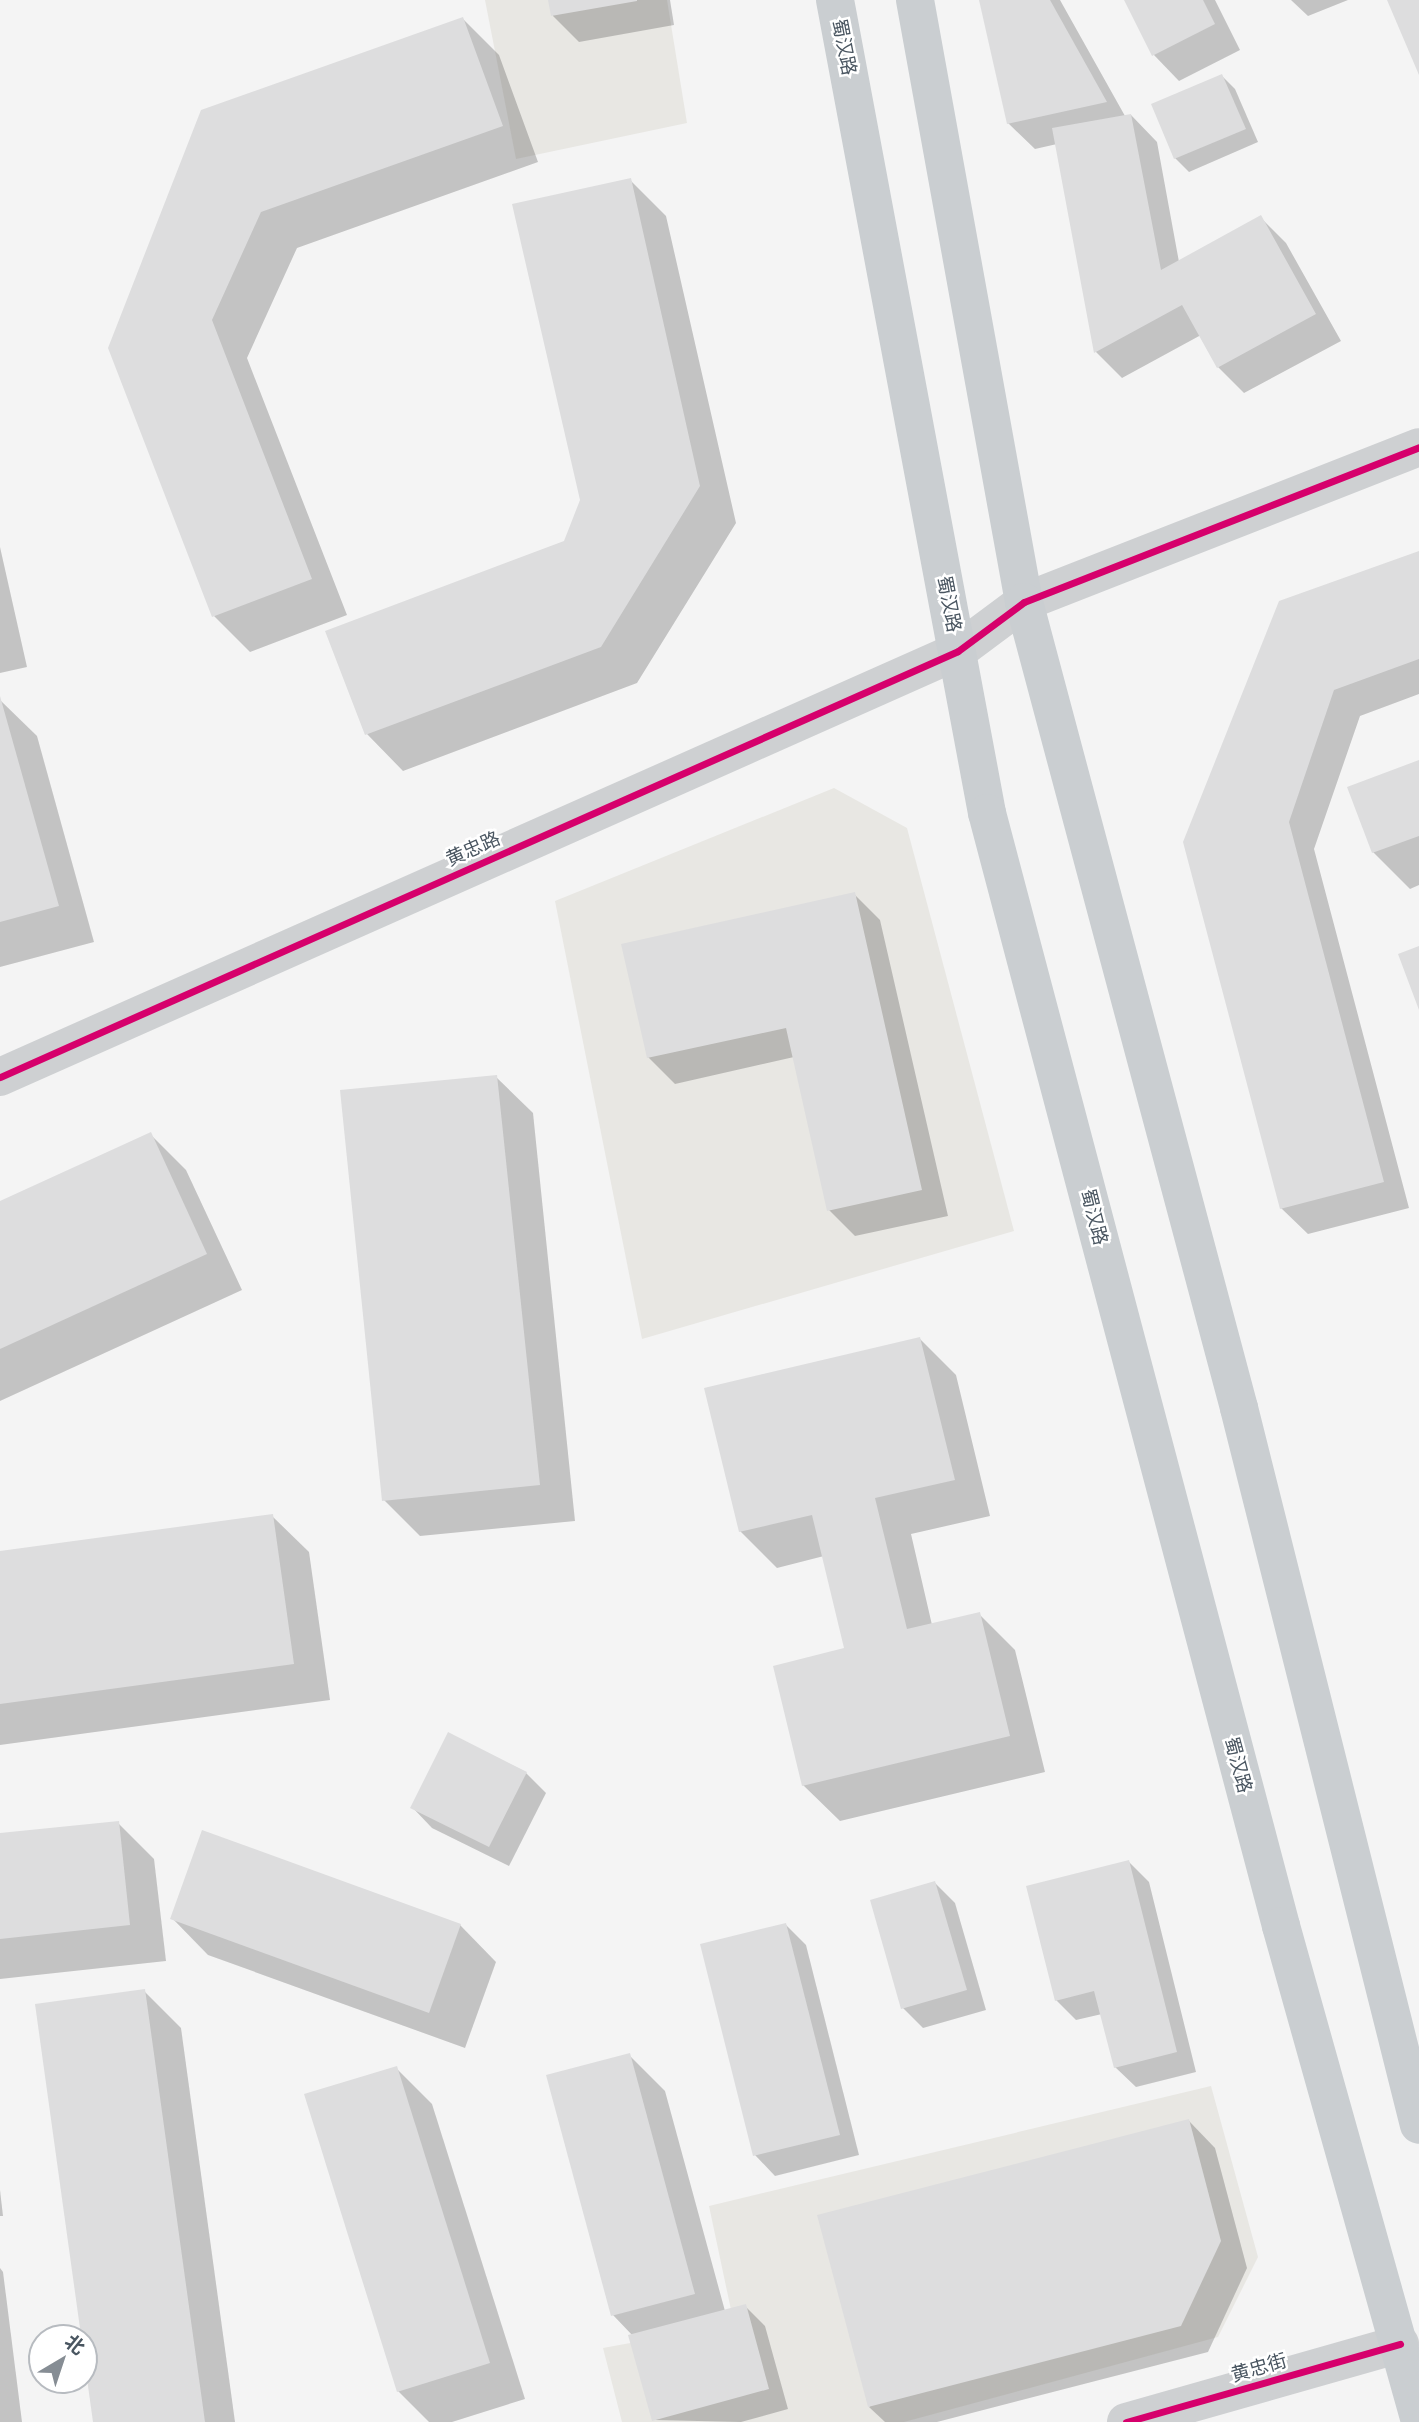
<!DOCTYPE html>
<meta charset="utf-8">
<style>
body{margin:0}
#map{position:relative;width:1419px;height:2422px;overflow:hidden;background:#f4f4f4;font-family:"PT Sans Narrow","Noto Sans SC",sans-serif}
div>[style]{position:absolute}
.commercial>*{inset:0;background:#e8e7e3}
.shadow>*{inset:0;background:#0003}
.building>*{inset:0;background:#ddddde}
.minor>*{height:38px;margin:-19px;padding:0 19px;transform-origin:19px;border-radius:19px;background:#ced0d2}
.tertiary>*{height:38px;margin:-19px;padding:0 19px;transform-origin:19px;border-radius:19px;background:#ced0d2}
.primary>*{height:38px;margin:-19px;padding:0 19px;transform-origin:19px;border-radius:19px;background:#caced1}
.cycleway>*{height:7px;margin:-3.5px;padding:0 3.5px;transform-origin:3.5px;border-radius:3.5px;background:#d6006c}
span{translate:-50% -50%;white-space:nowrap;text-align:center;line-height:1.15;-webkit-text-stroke:5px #fff;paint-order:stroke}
.street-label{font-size:19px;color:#4a5661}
.north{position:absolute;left:28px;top:2324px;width:70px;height:70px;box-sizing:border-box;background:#fff;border:2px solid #b7bbc0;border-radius:50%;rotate:39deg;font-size:19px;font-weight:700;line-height:28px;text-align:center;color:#4a5661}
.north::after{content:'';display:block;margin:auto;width:24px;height:32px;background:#868d94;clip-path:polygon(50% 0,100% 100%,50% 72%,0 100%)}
</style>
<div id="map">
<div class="commercial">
<div style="clip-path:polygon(485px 0,667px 0,687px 123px,516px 159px)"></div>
<div style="clip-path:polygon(834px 788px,907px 828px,1014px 1231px,642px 1339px,555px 901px)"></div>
<div style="clip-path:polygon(1211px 2086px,1258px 2257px,1218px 2337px,904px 2422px,622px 2422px,603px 2348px,734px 2324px,709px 2206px)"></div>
</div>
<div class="shadow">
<div style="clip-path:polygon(550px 0,670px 0,674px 25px,579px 42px,553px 16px)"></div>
<div style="clip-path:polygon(981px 0,1060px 0,1125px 116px,1131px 115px,1157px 142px,1179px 262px,1260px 217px,1286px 243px,1341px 341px,1244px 393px,1218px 367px,1201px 335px,1122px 378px,1096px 352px,1057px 144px,1035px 149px,1008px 123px)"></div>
<div style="clip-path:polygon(1126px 0,1215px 0,1240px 50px,1179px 81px,1153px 54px)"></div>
<div style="clip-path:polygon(1291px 0,1348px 0,1308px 16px)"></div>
<div style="clip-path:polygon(463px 19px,499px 55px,538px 162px,297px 248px,247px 358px,347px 615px,250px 652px,214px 616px,110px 348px)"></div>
<div style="clip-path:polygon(1222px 76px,1235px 89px,1258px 142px,1189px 172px,1175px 158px,1153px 105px)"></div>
<div style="clip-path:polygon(630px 180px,666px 216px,736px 523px,637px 683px,403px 771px,367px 734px,565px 543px,581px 500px)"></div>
<div style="clip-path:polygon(0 547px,27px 667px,0 673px)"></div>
<div style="clip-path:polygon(1419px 553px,1419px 694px,1360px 716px,1314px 849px,1409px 1208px,1308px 1234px,1281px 1208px,1185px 842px)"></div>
<div style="clip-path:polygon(0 700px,37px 736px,94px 942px,0 967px)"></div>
<div style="clip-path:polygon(1419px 762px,1419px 885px,1410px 889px,1373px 852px,1349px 788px)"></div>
<div style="clip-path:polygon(854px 894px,880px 920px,948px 1216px,855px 1236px,829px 1210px,794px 1057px,675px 1084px,648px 1057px)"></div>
<div style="clip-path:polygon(496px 1077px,533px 1113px,575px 1521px,420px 1536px,384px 1500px)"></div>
<div style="clip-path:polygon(150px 1134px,186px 1170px,242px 1290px,0 1401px,0 1203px)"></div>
<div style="clip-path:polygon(919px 1338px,956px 1375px,990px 1516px,911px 1534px,932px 1625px,979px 1614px,1015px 1650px,1045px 1772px,840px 1821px,803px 1785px,846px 1650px,824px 1556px,777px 1568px,740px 1531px)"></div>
<div style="clip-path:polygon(272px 1516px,309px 1552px,330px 1700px,0 1745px,0 1553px)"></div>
<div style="clip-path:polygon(526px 1773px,546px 1793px,509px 1866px,432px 1828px,412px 1807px)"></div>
<div style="clip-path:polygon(118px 1823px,154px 1859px,166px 1961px,0 1979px,0 1835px)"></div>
<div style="clip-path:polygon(1129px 1862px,1149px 1882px,1196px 2072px,1136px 2087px,1115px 2067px,1102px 2014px,1076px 2020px,1056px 2000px)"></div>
<div style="clip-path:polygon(935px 1883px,955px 1903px,986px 2010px,923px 2028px,903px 2008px)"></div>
<div style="clip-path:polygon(172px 1918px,460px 1925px,496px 1962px,465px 2048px,208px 1955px)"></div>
<div style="clip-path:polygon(786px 1925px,806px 1945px,859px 2155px,775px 2176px,755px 2155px)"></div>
<div style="clip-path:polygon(144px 1991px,181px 2028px,235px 2422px,95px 2422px)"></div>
<div style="clip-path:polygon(629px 2055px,665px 2091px,725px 2311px,745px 2306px,765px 2326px,788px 2409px,741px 2422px,654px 2420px,633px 2336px,613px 2315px)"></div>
<div style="clip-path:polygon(396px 2068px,432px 2104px,525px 2399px,452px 2422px,429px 2422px,398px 2391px)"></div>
<div style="clip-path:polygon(1189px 2121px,1215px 2148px,1247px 2268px,1208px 2352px,937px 2422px,885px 2422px,869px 2407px)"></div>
<div style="clip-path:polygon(0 2190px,3px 2216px,0 2216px)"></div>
<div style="clip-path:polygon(0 2268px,3px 2272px,22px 2422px,0 2422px)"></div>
</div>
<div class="building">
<div style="clip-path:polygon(548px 0,637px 0,637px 1px,551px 16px)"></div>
<div style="clip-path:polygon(979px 0,1050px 0,1107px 102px,1007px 124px)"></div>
<div style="clip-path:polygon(1124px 0,1203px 0,1215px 24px,1152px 56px)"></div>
<div style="clip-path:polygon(1387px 0,1419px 0,1419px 75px)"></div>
<div style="clip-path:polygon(463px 17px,503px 126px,261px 212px,212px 320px,312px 579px,212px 617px,108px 348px,201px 110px)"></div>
<div style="clip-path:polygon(1222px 74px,1246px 129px,1174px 159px,1151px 104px)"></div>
<div style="clip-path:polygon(1131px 114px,1161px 270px,1261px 215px,1316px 314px,1217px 368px,1182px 305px,1094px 353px,1052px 128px)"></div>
<div style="clip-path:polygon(631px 178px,700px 486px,601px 647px,365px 735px,325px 631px,564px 541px,580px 500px,512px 204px)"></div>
<div style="clip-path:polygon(1419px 551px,1419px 659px,1334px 690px,1289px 822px,1384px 1182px,1280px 1209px,1183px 842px,1279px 601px)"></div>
<div style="clip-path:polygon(0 696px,59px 906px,0 922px)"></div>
<div style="clip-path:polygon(1419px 760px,1419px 836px,1372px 853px,1347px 787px)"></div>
<div style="clip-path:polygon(855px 892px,922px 1190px,827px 1211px,786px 1028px,647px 1058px,621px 944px)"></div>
<div style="clip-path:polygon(1419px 946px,1419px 1010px,1398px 954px)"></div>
<div style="clip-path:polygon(497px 1075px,540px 1485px,382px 1501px,340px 1090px)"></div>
<div style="clip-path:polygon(151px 1132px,207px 1254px,0 1349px,0 1201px)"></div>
<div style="clip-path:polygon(920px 1337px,955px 1480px,875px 1498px,907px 1629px,980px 1612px,1010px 1736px,802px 1786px,773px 1666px,844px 1648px,812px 1515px,739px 1532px,704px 1388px)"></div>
<div style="clip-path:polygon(273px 1514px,294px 1664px,0 1704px,0 1551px)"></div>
<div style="clip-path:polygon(448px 1732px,527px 1772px,489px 1847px,410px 1808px)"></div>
<div style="clip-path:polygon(119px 1821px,130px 1925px,0 1939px,0 1833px)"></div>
<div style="clip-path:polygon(202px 1830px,461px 1924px,429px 2013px,170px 1919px)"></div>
<div style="clip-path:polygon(1129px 1860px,1177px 2052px,1114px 2068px,1094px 1991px,1055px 2001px,1026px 1886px)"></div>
<div style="clip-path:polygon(935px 1881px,967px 1990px,901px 2009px,870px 1900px)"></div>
<div style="clip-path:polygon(786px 1923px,840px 2135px,753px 2156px,700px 1944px)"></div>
<div style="clip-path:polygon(145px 1989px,205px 2422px,93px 2422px,35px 2004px)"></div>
<div style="clip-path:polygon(630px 2053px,695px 2294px,611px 2316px,546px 2075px)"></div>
<div style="clip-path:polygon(397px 2066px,490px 2363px,397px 2392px,304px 2094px)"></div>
<div style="clip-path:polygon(1189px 2119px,1221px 2241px,1181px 2326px,868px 2407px,817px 2215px)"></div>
<div style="clip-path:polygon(746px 2304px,769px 2389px,652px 2421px,628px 2335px)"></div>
</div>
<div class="minor">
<div style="left:1126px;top:2422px;width:285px;rotate:-15.9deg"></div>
</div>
<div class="tertiary">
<div style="left:0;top:1077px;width:1048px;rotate:-23.97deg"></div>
<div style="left:958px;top:651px;width:82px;rotate:-36.6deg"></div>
<div style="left:1024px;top:602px;width:424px;rotate:-21.4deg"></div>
</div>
<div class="primary">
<div style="left:835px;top:0;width:827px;rotate:79.41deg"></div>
<div style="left:987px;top:813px;width:1151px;rotate:75.2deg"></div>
<div style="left:1281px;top:1926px;width:511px;rotate:74.33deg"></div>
<div style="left:915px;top:0;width:612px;rotate:79.74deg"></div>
<div style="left:1024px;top:602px;width:834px;rotate:75.06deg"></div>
<div style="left:1239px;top:1408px;width:739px;rotate:75.91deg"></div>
</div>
<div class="cycleway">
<div style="left:0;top:1077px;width:1048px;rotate:-23.97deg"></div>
<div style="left:958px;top:651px;width:82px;rotate:-36.6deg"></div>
<div style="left:1024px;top:602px;width:424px;rotate:-21.4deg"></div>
<div style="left:1126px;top:2422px;width:285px;rotate:-15.9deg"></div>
</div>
<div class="street-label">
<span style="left:844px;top:47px;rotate:79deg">蜀汉路</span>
<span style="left:949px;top:604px;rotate:79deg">蜀汉路</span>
<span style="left:473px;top:849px;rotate:-24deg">黄忠路</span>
<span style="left:1094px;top:1217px;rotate:76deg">蜀汉路</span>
<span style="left:1238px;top:1765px;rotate:75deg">蜀汉路</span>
<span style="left:1259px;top:2368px;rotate:-16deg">黄忠街</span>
</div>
<div class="north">北</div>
</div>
